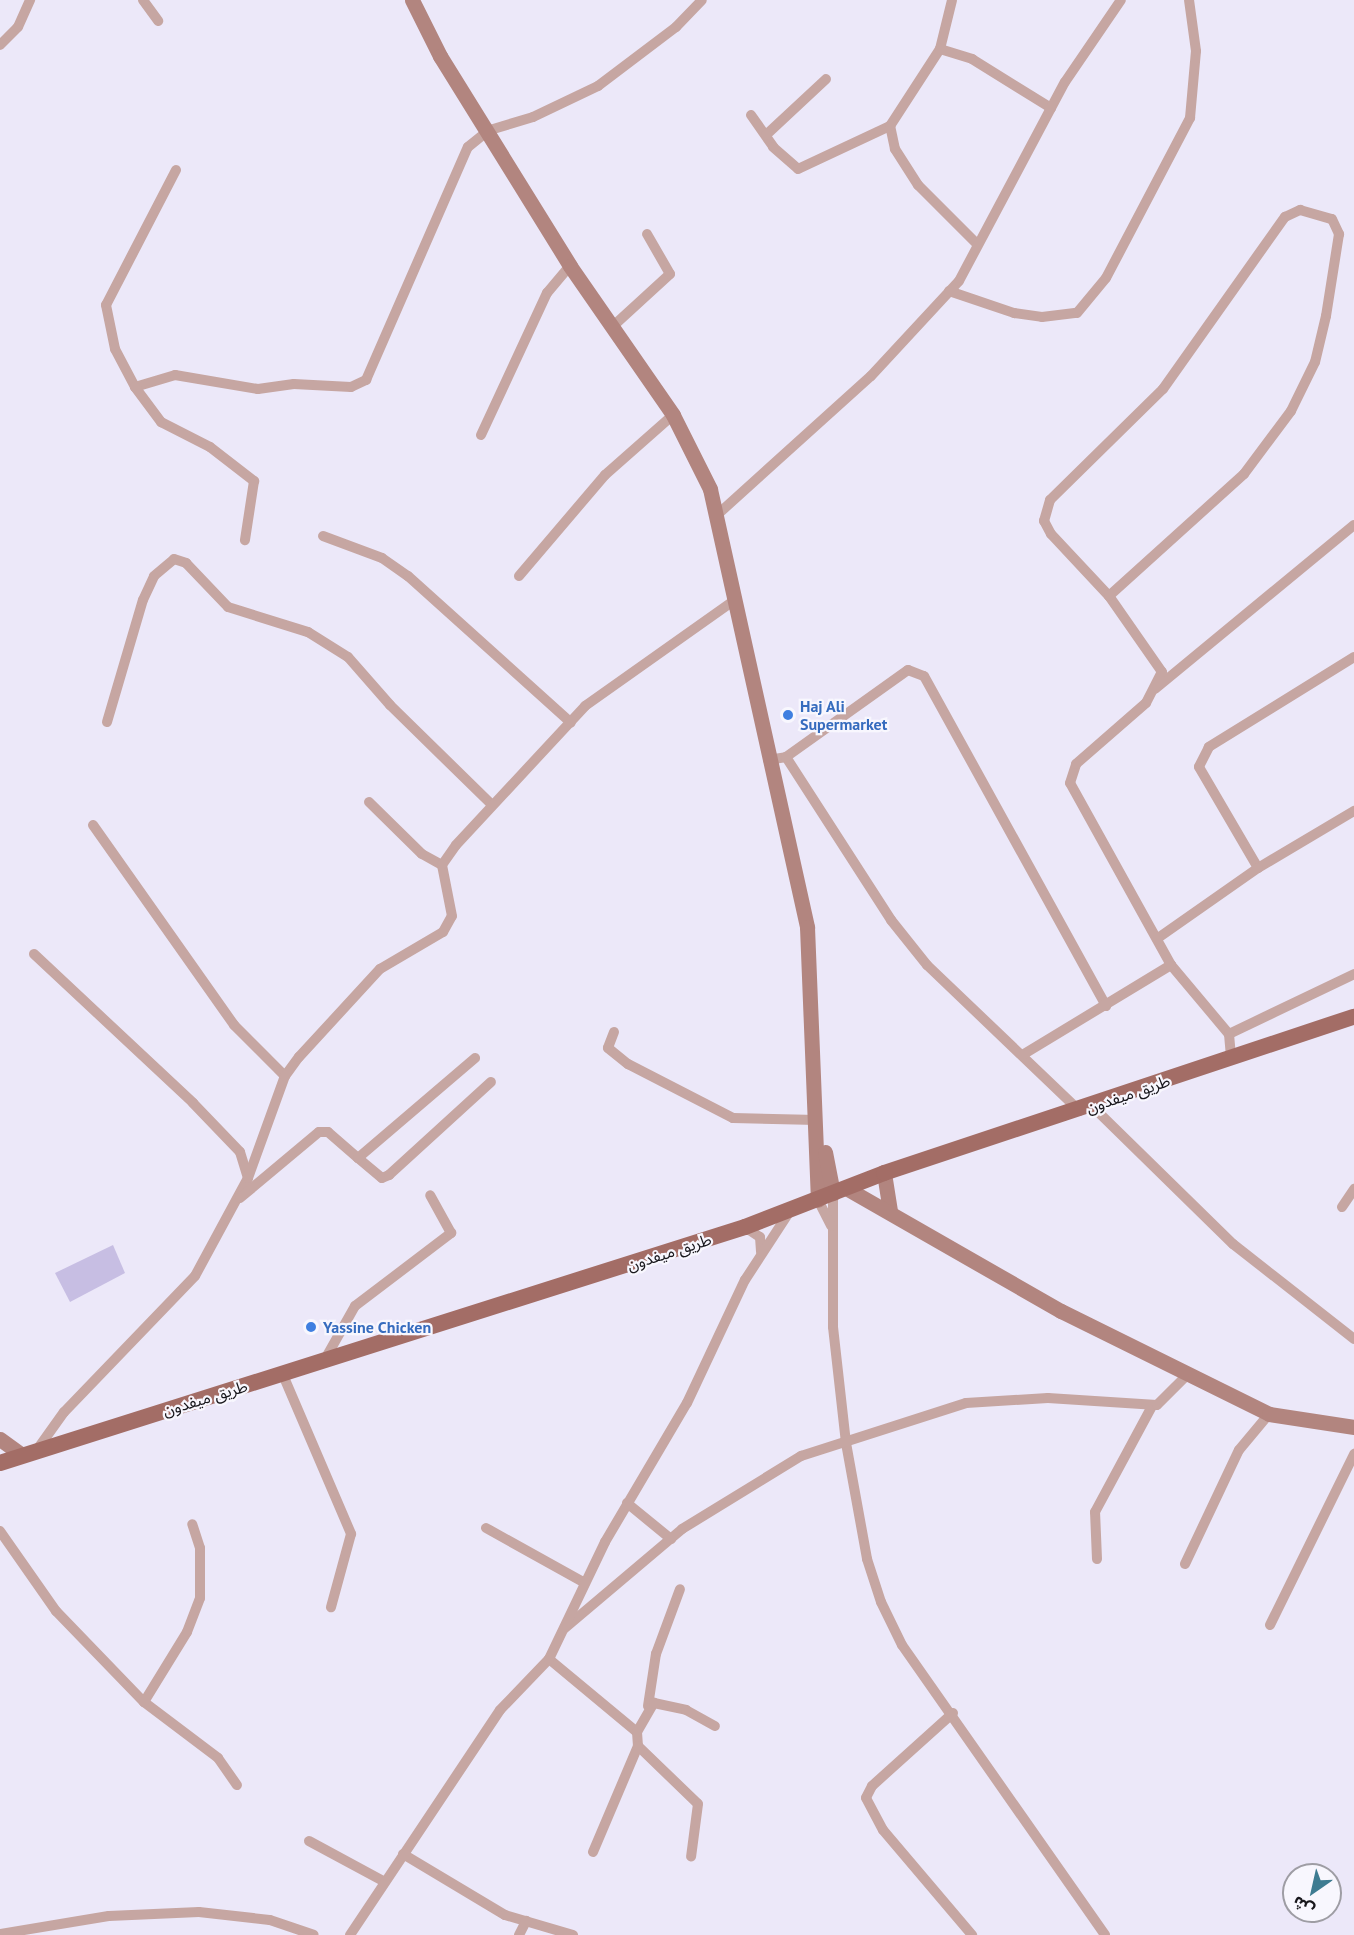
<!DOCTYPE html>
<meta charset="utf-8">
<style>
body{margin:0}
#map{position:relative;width:1354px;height:1935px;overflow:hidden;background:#ece8f9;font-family:"PT Sans","Noto Sans Arabic",sans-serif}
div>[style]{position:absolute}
.green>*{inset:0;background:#c7bee3}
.street>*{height:10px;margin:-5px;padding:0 5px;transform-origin:5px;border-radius:5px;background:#c6a6a2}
.secondary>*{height:15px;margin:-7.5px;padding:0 7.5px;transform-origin:7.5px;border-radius:7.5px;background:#b2857f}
.primary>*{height:16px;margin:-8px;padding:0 8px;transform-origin:8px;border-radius:8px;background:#a36d66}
.dots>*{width:16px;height:16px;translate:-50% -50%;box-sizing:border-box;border:3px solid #f8f7fe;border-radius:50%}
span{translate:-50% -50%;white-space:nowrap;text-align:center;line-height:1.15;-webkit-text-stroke:4.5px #f8f7fe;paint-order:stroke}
.shop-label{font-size:16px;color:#366cbe;font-weight:700}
.left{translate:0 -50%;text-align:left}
.street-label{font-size:16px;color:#18171c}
.north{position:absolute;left:1282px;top:1863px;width:60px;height:60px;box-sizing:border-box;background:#f8f7fe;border:2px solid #9e9da4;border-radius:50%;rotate:214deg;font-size:16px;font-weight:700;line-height:24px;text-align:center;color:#18171c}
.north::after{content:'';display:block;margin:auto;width:21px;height:27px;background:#3e7c92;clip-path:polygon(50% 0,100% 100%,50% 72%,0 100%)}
</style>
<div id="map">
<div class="green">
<div style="clip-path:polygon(113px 1245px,125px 1273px,70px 1302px,55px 1273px)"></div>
</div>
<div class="street">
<div style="left:143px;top:0;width:26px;rotate:54deg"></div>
<div style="left:0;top:45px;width:25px;rotate:-45deg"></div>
<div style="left:18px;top:27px;width:30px;rotate:-66deg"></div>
<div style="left:940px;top:49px;width:50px;rotate:-76.2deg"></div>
<div style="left:751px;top:115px;width:39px;rotate:55deg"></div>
<div style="left:773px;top:147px;width:33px;rotate:41deg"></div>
<div style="left:798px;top:169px;width:102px;rotate:-25.1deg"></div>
<div style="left:490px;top:130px;width:45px;rotate:-16.8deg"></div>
<div style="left:533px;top:117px;width:72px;rotate:-25.5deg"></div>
<div style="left:598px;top:86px;width:98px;rotate:-37.1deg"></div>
<div style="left:676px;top:27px;width:37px;rotate:-46deg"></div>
<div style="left:766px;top:135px;width:82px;rotate:-43deg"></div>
<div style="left:176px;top:170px;width:152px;rotate:117.4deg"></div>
<div style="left:106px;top:305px;width:45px;rotate:78.4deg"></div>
<div style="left:115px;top:349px;width:43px;rotate:62.2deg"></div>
<div style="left:135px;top:387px;width:42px;rotate:-16.7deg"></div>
<div style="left:175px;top:375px;width:84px;rotate:9.6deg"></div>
<div style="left:258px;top:389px;width:36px;rotate:-8deg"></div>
<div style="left:294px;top:384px;width:57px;rotate:3deg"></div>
<div style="left:351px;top:387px;width:17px;rotate:-25deg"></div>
<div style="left:366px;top:380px;width:254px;rotate:-66.4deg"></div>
<div style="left:468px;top:147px;width:28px;rotate:-39deg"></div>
<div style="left:976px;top:243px;width:82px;rotate:-135deg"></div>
<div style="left:918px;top:185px;width:43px;rotate:-122.6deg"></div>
<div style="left:895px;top:149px;width:24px;rotate:-102deg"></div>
<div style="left:890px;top:126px;width:92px;rotate:-57deg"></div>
<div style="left:940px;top:49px;width:34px;rotate:17deg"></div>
<div style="left:972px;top:59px;width:93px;rotate:31.8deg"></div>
<div style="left:949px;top:291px;width:69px;rotate:18.7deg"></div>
<div style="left:1014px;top:313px;width:28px;rotate:8deg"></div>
<div style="left:1042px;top:317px;width:35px;rotate:-7deg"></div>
<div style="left:1077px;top:313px;width:45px;rotate:-50.4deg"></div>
<div style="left:1106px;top:278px;width:181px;rotate:-62.3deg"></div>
<div style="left:1190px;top:118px;width:67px;rotate:-84.9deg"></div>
<div style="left:1196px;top:51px;width:51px;rotate:-97.8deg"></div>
<div style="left:611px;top:328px;width:80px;rotate:-42.5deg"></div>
<div style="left:670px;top:274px;width:46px;rotate:-119.9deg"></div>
<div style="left:135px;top:387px;width:44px;rotate:53.4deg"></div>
<div style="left:161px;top:422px;width:55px;rotate:27deg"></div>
<div style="left:210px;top:447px;width:56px;rotate:37.7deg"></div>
<div style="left:254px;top:481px;width:60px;rotate:98.7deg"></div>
<div style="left:481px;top:435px;width:157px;rotate:-65.1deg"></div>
<div style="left:547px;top:293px;width:35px;rotate:-50deg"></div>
<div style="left:717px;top:515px;width:207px;rotate:-42.1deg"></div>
<div style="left:871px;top:376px;width:129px;rotate:-47.2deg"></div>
<div style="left:959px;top:281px;width:225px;rotate:-62deg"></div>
<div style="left:1065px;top:82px;width:99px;rotate:-55.7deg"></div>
<div style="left:323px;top:536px;width:63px;rotate:20.4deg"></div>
<div style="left:382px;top:558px;width:32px;rotate:35deg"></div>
<div style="left:408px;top:576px;width:219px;rotate:42deg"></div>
<div style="left:519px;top:576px;width:133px;rotate:-49.6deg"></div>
<div style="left:605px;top:475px;width:91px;rotate:-41.4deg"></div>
<div style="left:1354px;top:657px;width:171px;rotate:148.2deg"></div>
<div style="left:1209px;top:747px;width:22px;rotate:117deg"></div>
<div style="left:1199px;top:767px;width:117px;rotate:59.7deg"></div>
<div style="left:1258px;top:868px;width:112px;rotate:-30.7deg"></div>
<div style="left:1155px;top:689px;width:258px;rotate:-39.5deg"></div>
<div style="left:107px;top:722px;width:127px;rotate:-73.6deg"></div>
<div style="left:143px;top:600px;width:26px;rotate:-65deg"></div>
<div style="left:154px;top:576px;width:26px;rotate:-40deg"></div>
<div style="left:174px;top:559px;width:13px;rotate:18deg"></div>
<div style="left:186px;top:563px;width:61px;rotate:46.3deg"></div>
<div style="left:228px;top:607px;width:84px;rotate:17.4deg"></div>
<div style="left:308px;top:632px;width:47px;rotate:32deg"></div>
<div style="left:348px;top:657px;width:64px;rotate:48.8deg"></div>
<div style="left:390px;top:705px;width:143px;rotate:44.4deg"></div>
<div style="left:786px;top:757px;width:194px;rotate:57.2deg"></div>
<div style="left:891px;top:920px;width:58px;rotate:51.3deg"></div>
<div style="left:927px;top:965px;width:211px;rotate:43.7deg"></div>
<div style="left:768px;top:760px;width:18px;rotate:-9deg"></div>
<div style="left:786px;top:757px;width:150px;rotate:-35.5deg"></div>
<div style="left:908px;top:670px;width:17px;rotate:21deg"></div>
<div style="left:924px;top:676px;width:377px;rotate:61.1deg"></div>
<div style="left:369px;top:802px;width:74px;rotate:44.5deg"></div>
<div style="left:422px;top:854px;width:23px;rotate:29deg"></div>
<div style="left:93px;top:825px;width:245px;rotate:54.8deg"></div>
<div style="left:234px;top:1025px;width:72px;rotate:45deg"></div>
<div style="left:1158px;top:938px;width:122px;rotate:-35deg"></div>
<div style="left:34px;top:954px;width:218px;rotate:43.1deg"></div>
<div style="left:193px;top:1103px;width:68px;rotate:46.2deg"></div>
<div style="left:240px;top:1152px;width:27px;rotate:73deg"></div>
<div style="left:248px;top:1178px;width:111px;rotate:118.4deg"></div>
<div style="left:195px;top:1276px;width:189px;rotate:133.9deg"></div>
<div style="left:64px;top:1412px;width:43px;rotate:125.5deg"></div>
<div style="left:1171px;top:965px;width:90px;rotate:50deg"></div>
<div style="left:1229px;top:1034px;width:23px;rotate:85deg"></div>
<div style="left:614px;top:1032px;width:17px;rotate:111deg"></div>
<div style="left:608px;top:1048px;width:26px;rotate:39deg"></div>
<div style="left:628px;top:1064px;width:118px;rotate:27.2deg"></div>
<div style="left:733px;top:1118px;width:84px;rotate:1.4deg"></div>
<div style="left:1229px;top:1034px;width:139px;rotate:-25.6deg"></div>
<div style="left:1024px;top:1054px;width:172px;rotate:-31.2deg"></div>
<div style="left:1171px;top:965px;width:208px;rotate:-119deg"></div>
<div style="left:1070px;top:783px;width:20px;rotate:-72deg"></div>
<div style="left:1076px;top:764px;width:93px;rotate:-41.1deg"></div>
<div style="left:1146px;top:703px;width:35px;rotate:-63deg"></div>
<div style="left:1162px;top:672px;width:93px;rotate:-124.9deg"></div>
<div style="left:1109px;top:596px;width:85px;rotate:-133.1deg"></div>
<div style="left:1051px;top:534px;width:15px;rotate:-118deg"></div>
<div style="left:1044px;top:521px;width:22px;rotate:-74deg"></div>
<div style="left:1050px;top:500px;width:158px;rotate:-44.5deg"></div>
<div style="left:1163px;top:389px;width:211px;rotate:-54.7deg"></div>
<div style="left:1285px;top:217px;width:17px;rotate:-25deg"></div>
<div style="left:1300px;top:210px;width:33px;rotate:16deg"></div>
<div style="left:1332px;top:219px;width:17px;rotate:65deg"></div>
<div style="left:1339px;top:234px;width:83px;rotate:99deg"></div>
<div style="left:1326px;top:316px;width:47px;rotate:103.4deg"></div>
<div style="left:1315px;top:362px;width:55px;rotate:116.1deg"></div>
<div style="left:1291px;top:411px;width:79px;rotate:126.7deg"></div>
<div style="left:1244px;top:474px;width:182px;rotate:137.9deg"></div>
<div style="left:1093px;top:1107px;width:196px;rotate:44.4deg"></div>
<div style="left:1233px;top:1244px;width:154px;rotate:38.1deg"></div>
<div style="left:358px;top:1158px;width:31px;rotate:40deg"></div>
<div style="left:382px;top:1178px;width:8px;rotate:-23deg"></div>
<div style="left:389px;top:1175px;width:138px;rotate:-42.4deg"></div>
<div style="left:248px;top:1178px;width:109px;rotate:-70.1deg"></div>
<div style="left:285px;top:1076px;width:24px;rotate:-54deg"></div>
<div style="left:299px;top:1057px;width:120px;rotate:-47.4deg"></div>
<div style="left:380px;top:969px;width:73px;rotate:-30.4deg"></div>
<div style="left:443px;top:932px;width:18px;rotate:-61deg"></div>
<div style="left:452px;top:916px;width:52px;rotate:-101.1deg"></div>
<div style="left:442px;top:865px;width:24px;rotate:-55deg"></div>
<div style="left:456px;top:845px;width:190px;rotate:-47.1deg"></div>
<div style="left:585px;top:706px;width:180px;rotate:-35.3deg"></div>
<div style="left:833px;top:1193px;width:134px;rotate:90deg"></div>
<div style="left:833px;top:1327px;width:117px;rotate:83.6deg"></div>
<div style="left:846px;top:1443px;width:118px;rotate:79.7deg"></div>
<div style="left:867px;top:1559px;width:45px;rotate:72deg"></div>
<div style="left:881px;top:1602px;width:48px;rotate:64deg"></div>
<div style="left:902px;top:1645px;width:354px;rotate:55deg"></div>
<div style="left:240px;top:1198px;width:103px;rotate:-39.9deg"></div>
<div style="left:319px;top:1132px;width:9px"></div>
<div style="left:328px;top:1132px;width:40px;rotate:41deg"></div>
<div style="left:358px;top:1158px;width:154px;rotate:-40.5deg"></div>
<div style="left:818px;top:1200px;width:29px;rotate:63deg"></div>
<div style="left:1342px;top:1207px;width:22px;rotate:-56deg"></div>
<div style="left:745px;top:1227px;width:18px;rotate:34deg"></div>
<div style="left:760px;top:1237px;width:15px;rotate:86deg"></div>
<div style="left:324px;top:1361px;width:63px;rotate:-60.6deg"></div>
<div style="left:355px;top:1306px;width:121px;rotate:-37.2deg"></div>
<div style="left:451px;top:1233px;width:43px;rotate:-118.9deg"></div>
<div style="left:283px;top:1375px;width:173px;rotate:66.8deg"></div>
<div style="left:351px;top:1534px;width:76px;rotate:105.3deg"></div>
<div style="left:627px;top:1503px;width:57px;rotate:39.3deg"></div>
<div style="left:486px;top:1528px;width:113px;rotate:29.1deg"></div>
<div style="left:0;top:1531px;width:98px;rotate:55deg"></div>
<div style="left:56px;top:1611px;width:127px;rotate:46deg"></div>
<div style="left:144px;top:1702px;width:93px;rotate:37.1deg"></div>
<div style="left:218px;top:1758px;width:33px;rotate:55deg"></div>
<div style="left:1097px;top:1559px;width:47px;rotate:-92.4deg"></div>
<div style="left:1095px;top:1512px;width:120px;rotate:-61.7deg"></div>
<div style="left:1185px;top:1564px;width:126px;rotate:-64.7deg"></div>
<div style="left:1239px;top:1450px;width:47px;rotate:-50.2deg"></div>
<div style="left:1270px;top:1625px;width:191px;rotate:-63.8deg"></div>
<div style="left:565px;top:1628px;width:153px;rotate:-40.2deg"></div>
<div style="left:682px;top:1529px;width:140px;rotate:-31.5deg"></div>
<div style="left:801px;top:1456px;width:173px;rotate:-17.8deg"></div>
<div style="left:966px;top:1403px;width:82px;rotate:-3.5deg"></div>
<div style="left:1048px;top:1398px;width:109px;rotate:3.7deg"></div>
<div style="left:1157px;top:1405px;width:45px;rotate:-45deg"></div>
<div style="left:549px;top:1659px;width:114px;rotate:39.7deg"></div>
<div style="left:637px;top:1732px;width:14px;rotate:86deg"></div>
<div style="left:638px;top:1746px;width:83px;rotate:44deg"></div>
<div style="left:698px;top:1804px;width:53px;rotate:97.5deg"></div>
<div style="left:144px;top:1702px;width:82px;rotate:-58.4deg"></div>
<div style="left:187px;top:1632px;width:36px;rotate:-69deg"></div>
<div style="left:200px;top:1598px;width:50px;rotate:-90deg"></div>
<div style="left:200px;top:1548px;width:25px;rotate:-108deg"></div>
<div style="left:648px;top:1706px;width:53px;rotate:-81.3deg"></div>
<div style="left:656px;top:1654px;width:69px;rotate:-69.7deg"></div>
<div style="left:953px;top:1713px;width:109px;rotate:138deg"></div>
<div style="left:872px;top:1786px;width:13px;rotate:117deg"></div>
<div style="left:866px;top:1798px;width:36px;rotate:62deg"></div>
<div style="left:883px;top:1830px;width:138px;rotate:49.7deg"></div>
<div style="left:637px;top:1732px;width:34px;rotate:-60deg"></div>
<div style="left:654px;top:1703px;width:33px;rotate:12deg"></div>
<div style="left:686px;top:1710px;width:33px;rotate:29deg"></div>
<div style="left:309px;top:1841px;width:84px;rotate:28.4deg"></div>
<div style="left:593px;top:1852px;width:115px;rotate:-67deg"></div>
<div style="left:403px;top:1854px;width:119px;rotate:30.9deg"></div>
<div style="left:505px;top:1915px;width:71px;rotate:16.4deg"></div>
<div style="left:0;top:1934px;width:110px;rotate:-9.4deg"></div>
<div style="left:109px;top:1916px;width:90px;rotate:-2.5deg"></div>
<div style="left:199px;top:1912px;width:71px;rotate:6.4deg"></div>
<div style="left:270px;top:1920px;width:46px;rotate:18.8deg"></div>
<div style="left:350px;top:1935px;width:270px;rotate:-56.3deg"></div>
<div style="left:500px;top:1710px;width:71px;rotate:-46.1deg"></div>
<div style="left:549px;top:1659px;width:130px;rotate:-64.4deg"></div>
<div style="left:605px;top:1542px;width:161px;rotate:-59.5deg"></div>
<div style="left:687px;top:1403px;width:136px;rotate:-64.8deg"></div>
<div style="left:745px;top:1280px;width:82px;rotate:-56.9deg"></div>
<div style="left:519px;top:1935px;width:16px;rotate:-63deg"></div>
</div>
<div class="secondary">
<div style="left:412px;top:0;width:63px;rotate:63.4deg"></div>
<div style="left:440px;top:56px;width:247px;rotate:58.2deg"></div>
<div style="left:570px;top:266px;width:181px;rotate:55.3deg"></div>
<div style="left:673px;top:415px;width:83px;rotate:63.4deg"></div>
<div style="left:710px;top:489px;width:449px;rotate:77.5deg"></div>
<div style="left:807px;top:927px;width:273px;rotate:87.7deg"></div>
<div style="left:825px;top:1152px;width:42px;rotate:79deg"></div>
<div style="left:884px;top:1173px;width:39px;rotate:81deg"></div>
<div style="left:846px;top:1188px;width:248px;rotate:29.8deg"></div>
<div style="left:1061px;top:1311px;width:232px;rotate:26.3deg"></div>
<div style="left:1269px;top:1414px;width:86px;rotate:8.7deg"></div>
<div style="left:0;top:1439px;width:26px;rotate:36deg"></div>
</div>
<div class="primary">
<div style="left:0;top:1463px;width:781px;rotate:-17.58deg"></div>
<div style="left:745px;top:1227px;width:149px;rotate:-21.2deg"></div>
<div style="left:884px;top:1173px;width:495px;rotate:-18.4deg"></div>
</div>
<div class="dots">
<div style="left:788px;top:715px;background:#3f7fe0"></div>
<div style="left:311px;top:1327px;background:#3f7fe0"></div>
</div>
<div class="shop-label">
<span class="left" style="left:800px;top:715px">Haj Ali<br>Supermarket</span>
<span class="left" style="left:323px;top:1327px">Yassine Chicken</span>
</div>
<div class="street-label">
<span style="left:1128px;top:1094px;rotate:-19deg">طريق ميفدون</span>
<span style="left:669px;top:1252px;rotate:-18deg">طريق ميفدون</span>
<span style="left:205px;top:1398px;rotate:-17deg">طريق ميفدون</span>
</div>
<div class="north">ش</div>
</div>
